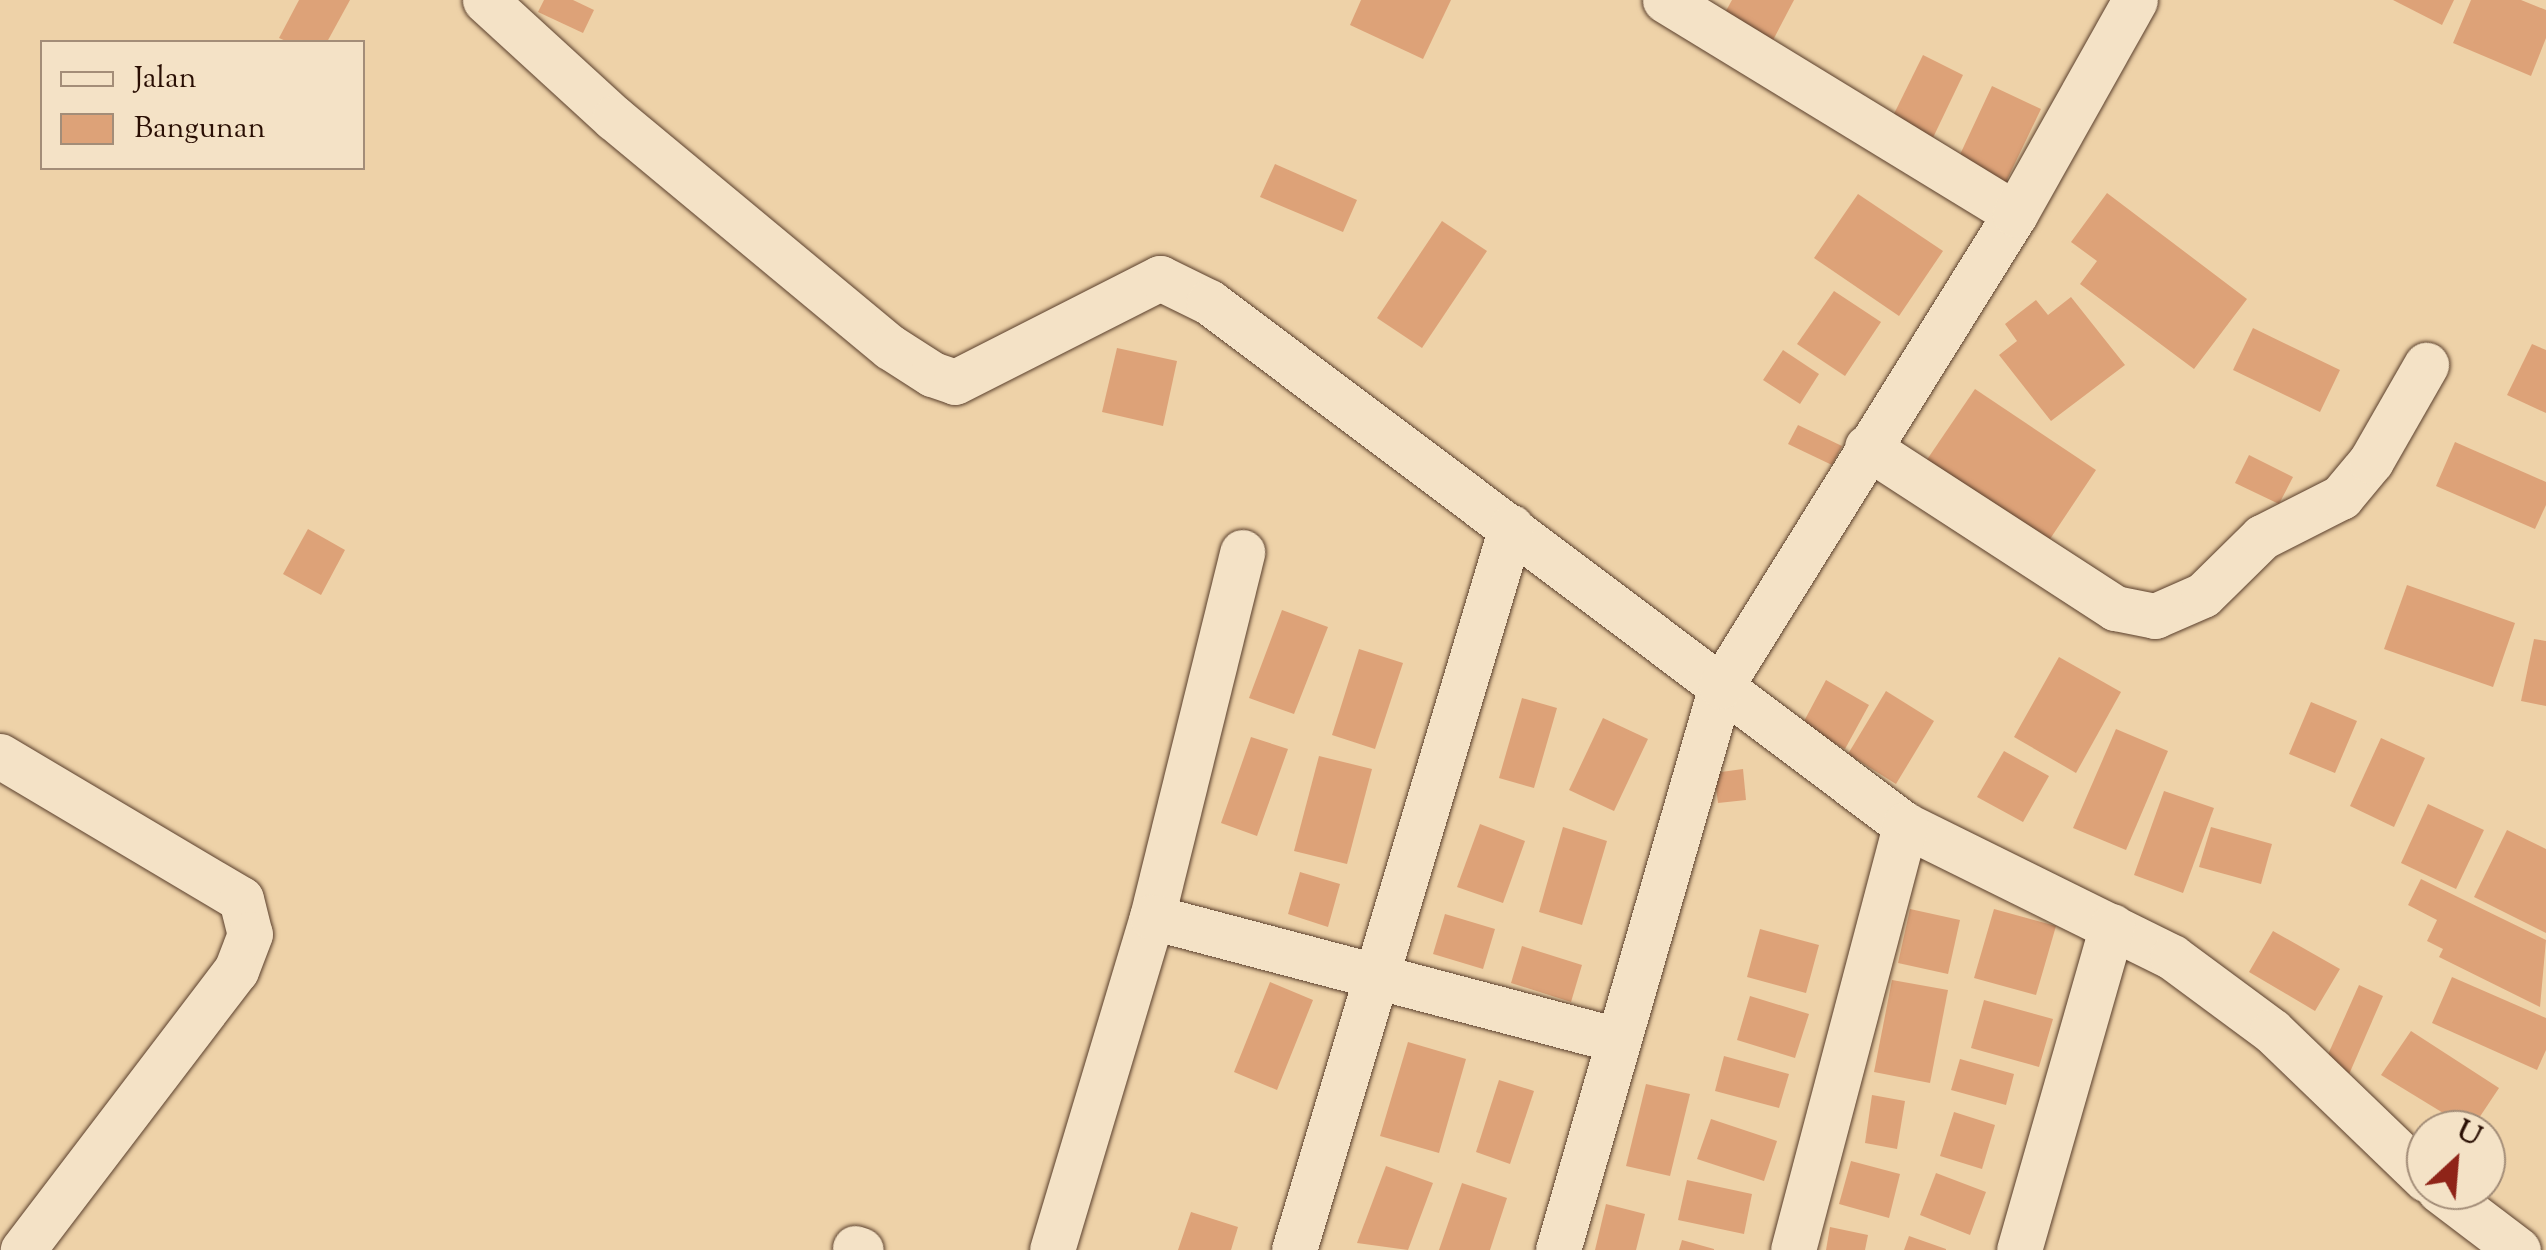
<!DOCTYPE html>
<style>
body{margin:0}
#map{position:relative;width:2546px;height:1250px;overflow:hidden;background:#eed2a8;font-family:"Sorts Mill Goudy",serif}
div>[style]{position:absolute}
.building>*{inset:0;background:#dda278}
.roads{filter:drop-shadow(0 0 2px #5a3f2c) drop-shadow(0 0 2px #5a3f2c)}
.minor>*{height:45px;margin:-22.5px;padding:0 22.5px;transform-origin:22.5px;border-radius:22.5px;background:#f4e2c6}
span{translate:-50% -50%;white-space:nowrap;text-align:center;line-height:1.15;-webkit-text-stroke:10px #f4e2c6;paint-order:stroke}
.legend{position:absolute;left:40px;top:40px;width:325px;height:130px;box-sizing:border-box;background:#f4e2c6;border:2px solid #a38d78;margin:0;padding:12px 18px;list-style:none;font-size:30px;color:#290e03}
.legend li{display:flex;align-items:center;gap:20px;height:50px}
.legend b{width:50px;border:2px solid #a38d78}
.north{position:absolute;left:2406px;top:1110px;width:100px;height:100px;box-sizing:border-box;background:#f4e2c6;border:2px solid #a38d78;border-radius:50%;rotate:26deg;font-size:28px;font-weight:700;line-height:40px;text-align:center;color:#290e03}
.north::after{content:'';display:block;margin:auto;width:35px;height:45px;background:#8f2418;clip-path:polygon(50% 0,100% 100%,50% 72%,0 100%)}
</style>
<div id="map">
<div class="building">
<div style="clip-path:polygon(299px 0,350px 0,327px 42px,288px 42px,279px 38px)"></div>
<div style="clip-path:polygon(544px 0,573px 0,594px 10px,583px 33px,538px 12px)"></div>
<div style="clip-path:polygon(1361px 0,1451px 0,1423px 59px,1350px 25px)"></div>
<div style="clip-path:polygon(1732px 0,1794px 0,1771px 44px,1722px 18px)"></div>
<div style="clip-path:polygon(2393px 0,2454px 0,2442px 25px)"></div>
<div style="clip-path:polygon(2471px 0,2521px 0,2546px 10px,2546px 38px,2531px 76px,2453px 43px)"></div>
<div style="clip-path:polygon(1923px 55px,1963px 75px,1929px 146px,1888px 126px)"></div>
<div style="clip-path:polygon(1992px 86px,2041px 109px,2005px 184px,1957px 161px)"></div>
<div style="clip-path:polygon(1275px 164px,1357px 200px,1343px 232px,1260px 197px)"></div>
<div style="clip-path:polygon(2107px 193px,2247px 299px,2194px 369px,2080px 284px,2097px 261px,2071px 242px)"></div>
<div style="clip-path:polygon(1858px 194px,1943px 251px,1899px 316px,1814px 258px)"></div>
<div style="clip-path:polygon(1442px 221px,1487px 251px,1422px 348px,1377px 318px)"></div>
<div style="clip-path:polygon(1834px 291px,1881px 322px,1845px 376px,1797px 344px)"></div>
<div style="clip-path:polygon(2071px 297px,2125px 365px,2051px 421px,1999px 355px,2017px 341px,2005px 324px,2036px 300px,2048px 315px)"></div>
<div style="clip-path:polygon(2253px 328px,2340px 370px,2320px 412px,2233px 370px)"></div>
<div style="clip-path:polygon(2532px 344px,2546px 350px,2546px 413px,2507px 395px)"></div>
<div style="clip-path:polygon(1117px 348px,1177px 361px,1163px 426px,1102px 412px)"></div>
<div style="clip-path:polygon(1783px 350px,1819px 374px,1800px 404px,1763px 380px)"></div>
<div style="clip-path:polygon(1975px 389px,2096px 470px,2046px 545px,1924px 464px)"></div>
<div style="clip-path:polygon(1798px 425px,1842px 446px,1832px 465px,1788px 444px)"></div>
<div style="clip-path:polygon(2455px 442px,2546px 482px,2546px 505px,2535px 529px,2436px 486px)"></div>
<div style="clip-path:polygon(2249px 455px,2293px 477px,2279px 504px,2235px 483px)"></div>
<div style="clip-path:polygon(308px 529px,345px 550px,321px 595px,283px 574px)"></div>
<div style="clip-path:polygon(2407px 585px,2515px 623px,2493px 687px,2384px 649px)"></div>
<div style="clip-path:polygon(1282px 610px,1328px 627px,1294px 714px,1249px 698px)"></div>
<div style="clip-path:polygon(2534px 639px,2546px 641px,2546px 706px,2521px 701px)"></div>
<div style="clip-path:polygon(1359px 649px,1403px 663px,1375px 749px,1332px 735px)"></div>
<div style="clip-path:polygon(2059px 657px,2121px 692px,2076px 773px,2014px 737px)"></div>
<div style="clip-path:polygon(1826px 680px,1869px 705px,1845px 749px,1802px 725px)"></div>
<div style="clip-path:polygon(1886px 691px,1934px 721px,1896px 784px,1848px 754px)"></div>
<div style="clip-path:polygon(1522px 698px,1557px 708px,1534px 788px,1499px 778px)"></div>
<div style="clip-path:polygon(2311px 702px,2357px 721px,2335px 773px,2289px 754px)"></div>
<div style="clip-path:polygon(1603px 718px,1648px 739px,1614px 811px,1569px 790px)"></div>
<div style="clip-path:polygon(2116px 729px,2168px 751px,2126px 850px,2073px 828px)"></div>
<div style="clip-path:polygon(1251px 737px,1288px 749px,1257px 836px,1221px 823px)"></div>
<div style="clip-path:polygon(2381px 738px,2425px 758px,2394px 827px,2350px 806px)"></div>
<div style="clip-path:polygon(2004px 751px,2049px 776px,2023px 822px,1977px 797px)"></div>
<div style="clip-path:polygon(1319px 756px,1372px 769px,1347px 864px,1294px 851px)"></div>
<div style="clip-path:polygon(1743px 769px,1746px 800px,1718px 803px,1714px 773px)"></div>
<div style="clip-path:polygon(2164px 791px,2214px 808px,2183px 893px,2134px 875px)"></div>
<div style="clip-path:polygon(2428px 804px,2484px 830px,2456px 889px,2401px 863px)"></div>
<div style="clip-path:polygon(1480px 824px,1525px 841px,1503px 903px,1457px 887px)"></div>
<div style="clip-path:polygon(1563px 827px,1607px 841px,1582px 925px,1539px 912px)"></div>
<div style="clip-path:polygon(2211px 827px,2272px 844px,2261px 884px,2199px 867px)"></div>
<div style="clip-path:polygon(2507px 830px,2546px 849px,2546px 933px,2474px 897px)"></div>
<div style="clip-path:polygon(1300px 872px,1340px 884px,1328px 927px,1288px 914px)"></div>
<div style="clip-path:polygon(2421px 879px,2546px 940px,2540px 1007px,2439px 957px,2443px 949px,2427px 941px,2437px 920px,2408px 905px)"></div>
<div style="clip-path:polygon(1910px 909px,1960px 920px,1948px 974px,1898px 963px)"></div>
<div style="clip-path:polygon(1994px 909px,2056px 926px,2036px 995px,1974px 978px)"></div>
<div style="clip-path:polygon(1445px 914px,1495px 929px,1483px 969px,1433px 954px)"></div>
<div style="clip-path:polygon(1760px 929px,1819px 945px,1806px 993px,1747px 977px)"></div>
<div style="clip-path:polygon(2273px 931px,2340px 969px,2315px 1011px,2249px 972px)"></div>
<div style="clip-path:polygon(1522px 946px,1582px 965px,1571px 1002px,1511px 983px)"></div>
<div style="clip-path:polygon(2452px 977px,2546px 1018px,2546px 1050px,2537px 1070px,2432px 1023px)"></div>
<div style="clip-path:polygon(1892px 980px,1948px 990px,1930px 1083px,1874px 1072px)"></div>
<div style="clip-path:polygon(1270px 982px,1313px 1000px,1277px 1090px,1234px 1072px)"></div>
<div style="clip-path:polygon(2359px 985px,2383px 996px,2347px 1079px,2322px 1068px)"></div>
<div style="clip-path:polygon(1750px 996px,1809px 1014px,1795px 1058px,1737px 1040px)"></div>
<div style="clip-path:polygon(1984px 1000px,2053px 1019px,2039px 1067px,1971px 1048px)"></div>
<div style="clip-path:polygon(2411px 1031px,2499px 1088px,2471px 1130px,2381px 1075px)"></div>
<div style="clip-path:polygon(1408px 1042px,1466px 1059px,1439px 1153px,1380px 1136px)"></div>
<div style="clip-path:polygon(1724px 1056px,1789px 1074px,1779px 1108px,1715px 1091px)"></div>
<div style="clip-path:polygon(1960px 1059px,2014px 1074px,2006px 1105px,1951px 1090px)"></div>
<div style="clip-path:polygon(1499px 1080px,1534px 1091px,1510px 1164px,1476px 1152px)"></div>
<div style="clip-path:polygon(1646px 1084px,1690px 1094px,1670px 1176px,1626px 1166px)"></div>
<div style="clip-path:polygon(1872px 1095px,1905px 1101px,1897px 1149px,1865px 1143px)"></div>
<div style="clip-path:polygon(1954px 1112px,1995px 1125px,1982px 1169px,1940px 1156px)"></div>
<div style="clip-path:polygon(1711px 1119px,1777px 1141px,1764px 1181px,1697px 1159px)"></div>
<div style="clip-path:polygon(1851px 1161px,1900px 1174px,1889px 1218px,1839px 1204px)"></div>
<div style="clip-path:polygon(1386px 1166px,1433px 1183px,1408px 1250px,1357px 1243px)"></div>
<div style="clip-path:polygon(1936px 1173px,1986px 1192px,1970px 1235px,1920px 1215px)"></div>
<div style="clip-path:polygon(1687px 1180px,1752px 1194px,1744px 1234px,1678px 1220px)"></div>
<div style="clip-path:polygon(1462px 1183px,1507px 1198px,1490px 1250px,1439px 1250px)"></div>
<div style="clip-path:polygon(1606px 1204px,1645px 1214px,1636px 1250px,1595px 1250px)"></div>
<div style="clip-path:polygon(1191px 1212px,1238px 1227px,1231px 1250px,1178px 1250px)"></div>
<div style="clip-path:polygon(1830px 1227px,1868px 1235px,1865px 1250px,1826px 1250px)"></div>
<div style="clip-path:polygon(1909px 1236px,1946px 1249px,1946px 1250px,1904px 1250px)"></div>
<div style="clip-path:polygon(1682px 1240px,1714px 1249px,1714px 1250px,1679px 1250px)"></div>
</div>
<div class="roads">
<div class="minor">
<div style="left:485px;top:0;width:175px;rotate:42.5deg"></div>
<div style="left:614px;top:118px;width:359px;rotate:39.7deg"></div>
<div style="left:890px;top:347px;width:50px;rotate:32.7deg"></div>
<div style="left:932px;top:374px;width:24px;rotate:19deg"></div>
<div style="left:955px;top:382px;width:230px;rotate:-26.9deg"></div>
<div style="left:1160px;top:278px;width:55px;rotate:26.1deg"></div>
<div style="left:1209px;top:302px;width:871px;rotate:36.92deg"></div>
<div style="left:1905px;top:825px;width:298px;rotate:26.3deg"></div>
<div style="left:2172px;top:957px;width:124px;rotate:36.5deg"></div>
<div style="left:2272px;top:1031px;width:214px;rotate:43.9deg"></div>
<div style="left:1665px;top:0;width:410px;rotate:31.4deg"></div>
<div style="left:1867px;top:447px;width:296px;rotate:33deg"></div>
<div style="left:2115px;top:608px;width:41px;rotate:11.3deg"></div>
<div style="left:2155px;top:616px;width:52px;rotate:-23.6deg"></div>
<div style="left:2203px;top:595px;width:83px;rotate:-44.5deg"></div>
<div style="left:2262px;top:537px;width:89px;rotate:-26.9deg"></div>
<div style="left:2341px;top:497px;width:47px;rotate:-50.2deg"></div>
<div style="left:2371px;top:461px;width:111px;rotate:-60.2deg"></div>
<div style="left:0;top:756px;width:280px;rotate:30.7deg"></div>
<div style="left:241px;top:899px;width:36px;rotate:76deg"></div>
<div style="left:250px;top:934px;width:39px;rotate:111deg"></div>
<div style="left:236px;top:970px;width:352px;rotate:127.3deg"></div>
<div style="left:1152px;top:917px;width:376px;rotate:-76.1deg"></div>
<div style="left:2439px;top:1190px;width:99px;rotate:37.2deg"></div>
<div style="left:855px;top:1248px;width:6px;rotate:18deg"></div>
<div style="left:1052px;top:1250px;width:348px;rotate:-73.3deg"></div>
<div style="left:1152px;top:917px;width:482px;rotate:14.8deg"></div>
<div style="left:1294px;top:1250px;width:755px;rotate:-73.29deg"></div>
<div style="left:1558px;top:1250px;width:587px;rotate:-73.88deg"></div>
<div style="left:1721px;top:686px;width:556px;rotate:-58.08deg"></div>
<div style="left:2015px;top:214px;width:245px;rotate:-60.7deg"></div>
<div style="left:1793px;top:1250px;width:440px;rotate:-75.2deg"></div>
<div style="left:2019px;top:1250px;width:337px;rotate:-74deg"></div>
</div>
</div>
<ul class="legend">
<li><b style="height:12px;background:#f4e2c6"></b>Jalan</li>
<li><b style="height:28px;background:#dda278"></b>Bangunan</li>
</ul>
<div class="north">U</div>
</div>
